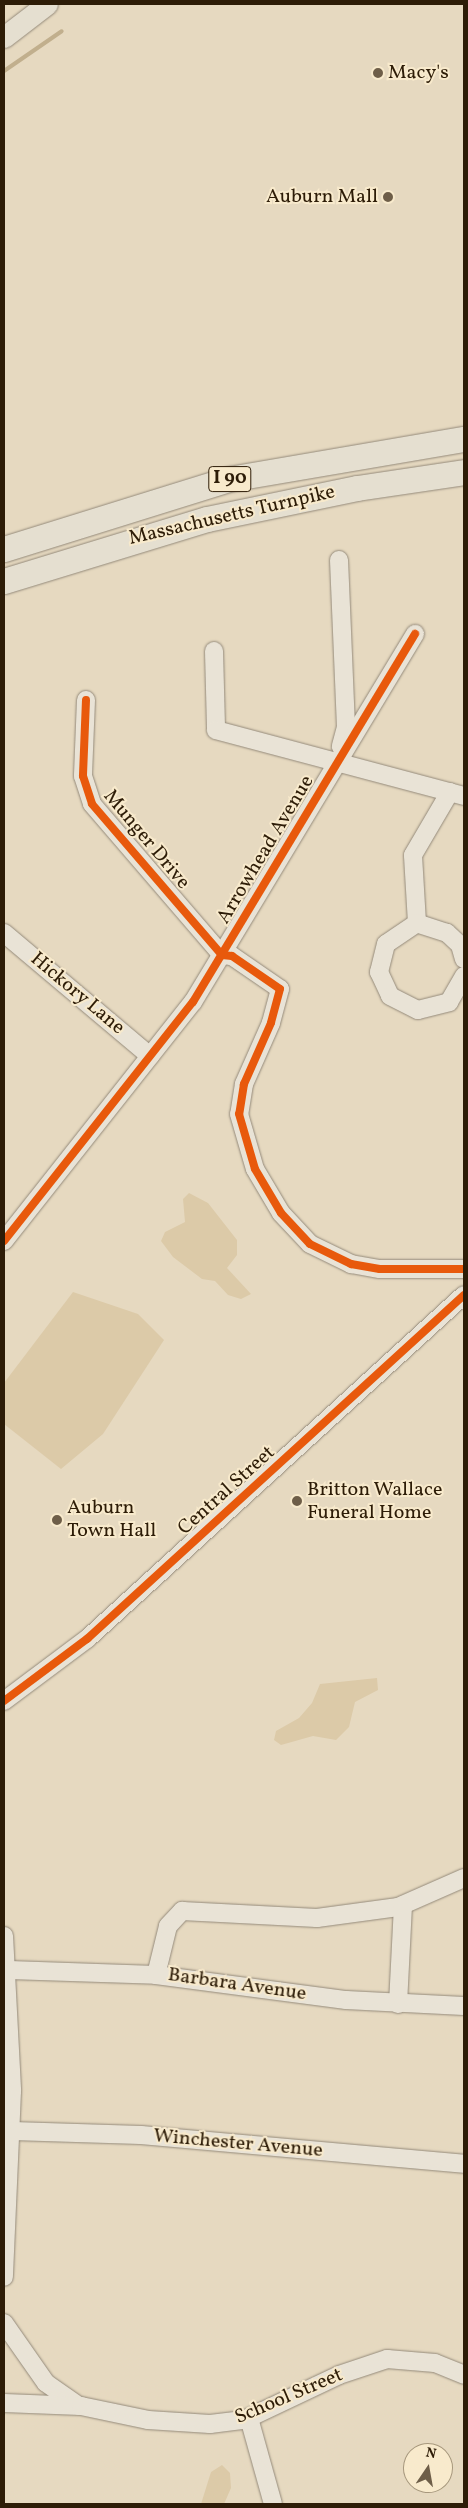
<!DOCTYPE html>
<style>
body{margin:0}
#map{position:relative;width:468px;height:2508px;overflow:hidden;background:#e6d9c0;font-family:Vollkorn,serif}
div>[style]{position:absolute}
.green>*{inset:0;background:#dccaa8}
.stream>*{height:4px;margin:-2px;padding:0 2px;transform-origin:2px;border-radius:2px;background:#c1af8d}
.roads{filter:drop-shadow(0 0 1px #948a7a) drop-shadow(0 0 1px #948a7a)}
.minor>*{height:18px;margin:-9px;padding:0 9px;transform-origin:9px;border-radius:9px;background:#e9e3d6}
.major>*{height:21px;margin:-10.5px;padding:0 10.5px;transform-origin:10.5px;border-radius:10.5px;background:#e5dfd0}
.highway>*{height:25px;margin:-12.5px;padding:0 12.5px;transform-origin:12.5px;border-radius:12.5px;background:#e5dfd0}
.cycleway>*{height:8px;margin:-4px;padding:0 4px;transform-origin:4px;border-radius:4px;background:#e8590c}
.dots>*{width:14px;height:14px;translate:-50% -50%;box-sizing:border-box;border:2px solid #f8eacc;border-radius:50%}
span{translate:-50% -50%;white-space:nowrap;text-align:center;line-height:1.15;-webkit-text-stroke:4px #f8eacc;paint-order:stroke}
.shield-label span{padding:1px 4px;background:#f8eacc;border:1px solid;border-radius:4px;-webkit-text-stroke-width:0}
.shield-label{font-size:19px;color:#2d1c07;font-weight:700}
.poi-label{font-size:20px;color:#2d1c07}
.left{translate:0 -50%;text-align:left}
.right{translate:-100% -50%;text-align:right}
.street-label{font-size:20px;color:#2d1c07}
.frame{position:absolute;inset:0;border:5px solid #2d1c07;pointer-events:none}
.north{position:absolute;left:403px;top:2443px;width:50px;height:50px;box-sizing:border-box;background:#f8eacc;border:1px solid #a7987d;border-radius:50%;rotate:12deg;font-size:14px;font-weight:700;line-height:20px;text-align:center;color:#2d1c07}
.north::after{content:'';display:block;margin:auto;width:18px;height:22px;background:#6e5e48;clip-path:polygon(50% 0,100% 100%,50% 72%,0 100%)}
</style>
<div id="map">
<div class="green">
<div style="clip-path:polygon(189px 1193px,208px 1203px,237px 1240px,237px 1255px,227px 1268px,251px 1294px,241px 1299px,228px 1295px,215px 1281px,202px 1279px,173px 1257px,161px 1241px,165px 1232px,185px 1222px,183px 1199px)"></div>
<div style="clip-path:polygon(73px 1292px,138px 1314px,164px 1340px,103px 1434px,61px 1469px,4px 1424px,4px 1383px)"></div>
<div style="clip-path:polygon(377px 1678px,378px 1690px,355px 1702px,349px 1727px,336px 1740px,313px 1736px,281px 1745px,274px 1740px,276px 1731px,299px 1718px,312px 1703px,320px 1684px)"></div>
<div style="clip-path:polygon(222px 2465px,230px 2473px,231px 2488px,224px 2504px,201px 2504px,211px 2472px)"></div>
</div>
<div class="stream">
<div style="left:4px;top:71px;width:70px;rotate:-34.6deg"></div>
</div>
<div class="roads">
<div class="minor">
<div style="left:339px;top:560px;width:167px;rotate:87.6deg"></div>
<div style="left:346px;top:727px;width:20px;rotate:105deg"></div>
<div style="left:214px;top:651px;width:79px;rotate:88.5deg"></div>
<div style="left:216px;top:730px;width:257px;rotate:14.9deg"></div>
<div style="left:86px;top:700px;width:76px;rotate:92.3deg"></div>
<div style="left:83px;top:776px;width:29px;rotate:72deg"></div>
<div style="left:92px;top:804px;width:199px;rotate:49.3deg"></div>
<div style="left:222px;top:955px;width:10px;rotate:6deg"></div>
<div style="left:232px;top:956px;width:58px;rotate:34.5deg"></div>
<div style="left:280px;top:989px;width:35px;rotate:105deg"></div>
<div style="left:271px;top:1023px;width:67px;rotate:113.9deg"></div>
<div style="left:244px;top:1084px;width:30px;rotate:99deg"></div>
<div style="left:239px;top:1114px;width:57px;rotate:73.8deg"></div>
<div style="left:255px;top:1169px;width:51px;rotate:59.4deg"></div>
<div style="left:281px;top:1213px;width:42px;rotate:46.9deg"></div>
<div style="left:310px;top:1244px;width:46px;rotate:26deg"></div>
<div style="left:351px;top:1264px;width:29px;rotate:10deg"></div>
<div style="left:380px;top:1269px;width:84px"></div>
<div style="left:417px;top:923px;width:68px;rotate:-93.4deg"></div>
<div style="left:413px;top:855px;width:73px;rotate:-59.6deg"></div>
<div style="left:4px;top:933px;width:191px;rotate:40.1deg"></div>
<div style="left:464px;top:959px;width:15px;rotate:-106deg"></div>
<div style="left:460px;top:945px;width:18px;rotate:-137deg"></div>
<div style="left:447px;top:933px;width:32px;rotate:-162deg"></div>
<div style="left:417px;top:923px;width:37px;rotate:146deg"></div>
<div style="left:386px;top:944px;width:29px;rotate:104deg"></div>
<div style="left:379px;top:972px;width:26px;rotate:65deg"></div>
<div style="left:390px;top:996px;width:31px;rotate:27deg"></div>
<div style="left:418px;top:1010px;width:32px;rotate:-14deg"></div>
<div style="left:449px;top:1002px;width:30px;rotate:-60deg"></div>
<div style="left:4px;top:1241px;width:305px;rotate:-51.7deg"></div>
<div style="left:193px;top:1002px;width:430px;rotate:-58.9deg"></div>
<div style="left:4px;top:1701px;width:104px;rotate:-36.8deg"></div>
<div style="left:87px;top:1639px;width:510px;rotate:-42.38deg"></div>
<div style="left:4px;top:1936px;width:155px;rotate:87deg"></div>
<div style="left:12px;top:2091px;width:186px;rotate:92.5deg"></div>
<div style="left:9px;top:1970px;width:147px;rotate:1.9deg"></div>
<div style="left:156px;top:1975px;width:192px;rotate:7.5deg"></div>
<div style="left:346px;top:2000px;width:118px;rotate:2.9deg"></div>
<div style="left:156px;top:1975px;width:50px;rotate:-76.2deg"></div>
<div style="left:168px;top:1926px;width:21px;rotate:-47deg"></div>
<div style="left:182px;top:1911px;width:135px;rotate:3deg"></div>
<div style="left:317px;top:1918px;width:82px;rotate:-7.7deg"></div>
<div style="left:398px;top:1907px;width:72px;rotate:-23.7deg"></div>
<div style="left:398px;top:2004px;width:99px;rotate:-87.1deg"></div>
<div style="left:12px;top:2131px;width:129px;rotate:1.8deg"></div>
<div style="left:141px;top:2135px;width:324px;rotate:5.1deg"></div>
<div style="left:4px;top:2323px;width:73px;rotate:55deg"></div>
<div style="left:46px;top:2383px;width:39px;rotate:35deg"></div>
<div style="left:4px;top:2403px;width:77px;rotate:2.2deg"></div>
<div style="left:81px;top:2406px;width:68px;rotate:11.8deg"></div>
<div style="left:148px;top:2420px;width:62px;rotate:3.7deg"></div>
<div style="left:210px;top:2424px;width:34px;rotate:-7deg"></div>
<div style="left:244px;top:2420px;width:105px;rotate:-25.3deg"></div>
<div style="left:339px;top:2375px;width:51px;rotate:-18.4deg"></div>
<div style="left:387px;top:2359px;width:48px;rotate:4.8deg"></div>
<div style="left:435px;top:2363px;width:31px;rotate:22deg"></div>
<div style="left:249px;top:2418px;width:89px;rotate:74.4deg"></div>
</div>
<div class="major">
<div style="left:4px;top:37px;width:54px;rotate:-37.5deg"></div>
</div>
<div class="highway">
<div style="left:4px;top:549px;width:236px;rotate:-17.3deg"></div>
<div style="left:229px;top:479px;width:238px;rotate:-9.7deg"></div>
<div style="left:4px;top:581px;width:212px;rotate:-17deg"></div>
<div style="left:207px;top:519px;width:153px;rotate:-11.7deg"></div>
<div style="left:357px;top:488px;width:108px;rotate:-8.5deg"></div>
</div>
</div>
<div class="cycleway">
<div style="left:86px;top:700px;width:76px;rotate:92.3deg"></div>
<div style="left:83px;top:776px;width:29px;rotate:72deg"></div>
<div style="left:92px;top:804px;width:199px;rotate:49.3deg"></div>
<div style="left:222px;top:955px;width:10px;rotate:6deg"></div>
<div style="left:232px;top:956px;width:58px;rotate:34.5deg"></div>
<div style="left:280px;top:989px;width:35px;rotate:105deg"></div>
<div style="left:271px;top:1023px;width:67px;rotate:113.9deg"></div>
<div style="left:244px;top:1084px;width:30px;rotate:99deg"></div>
<div style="left:239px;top:1114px;width:57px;rotate:73.8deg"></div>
<div style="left:255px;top:1169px;width:51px;rotate:59.4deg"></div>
<div style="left:281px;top:1213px;width:42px;rotate:46.9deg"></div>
<div style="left:310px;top:1244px;width:46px;rotate:26deg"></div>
<div style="left:351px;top:1264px;width:29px;rotate:10deg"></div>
<div style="left:380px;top:1269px;width:84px"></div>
<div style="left:4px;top:1241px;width:305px;rotate:-51.7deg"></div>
<div style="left:193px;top:1002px;width:430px;rotate:-58.9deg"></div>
<div style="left:4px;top:1701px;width:104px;rotate:-36.8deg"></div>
<div style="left:87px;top:1639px;width:510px;rotate:-42.38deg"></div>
</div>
<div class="dots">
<div style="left:378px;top:73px;background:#6e5e48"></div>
<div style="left:388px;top:197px;background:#6e5e48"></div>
<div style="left:297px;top:1501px;background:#6e5e48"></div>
<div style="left:57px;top:1520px;background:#6e5e48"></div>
</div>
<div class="shield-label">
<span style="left:230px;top:479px">I 90</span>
</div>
<div class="poi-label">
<span class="left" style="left:388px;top:73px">Macy's</span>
<span class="right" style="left:378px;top:197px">Auburn Mall</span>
<span class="left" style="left:307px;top:1502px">Britton Wallace<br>Funeral Home</span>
<span class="left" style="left:67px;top:1520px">Auburn<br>Town Hall</span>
</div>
<div class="street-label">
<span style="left:232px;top:516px;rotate:-13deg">Massachusetts Turnpike</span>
<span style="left:146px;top:840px;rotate:50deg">Munger Drive</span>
<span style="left:266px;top:850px;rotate:-59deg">Arrowhead Avenue</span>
<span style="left:77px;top:994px;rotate:40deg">Hickory Lane</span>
<span style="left:227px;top:1491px;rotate:-42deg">Central Street</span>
<span style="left:237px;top:1985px;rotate:8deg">Barbara Avenue</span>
<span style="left:238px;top:2144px;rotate:5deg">Winchester Avenue</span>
<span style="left:289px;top:2397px;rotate:-23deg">School Street</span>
</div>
<div class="frame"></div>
<div class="north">N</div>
</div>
